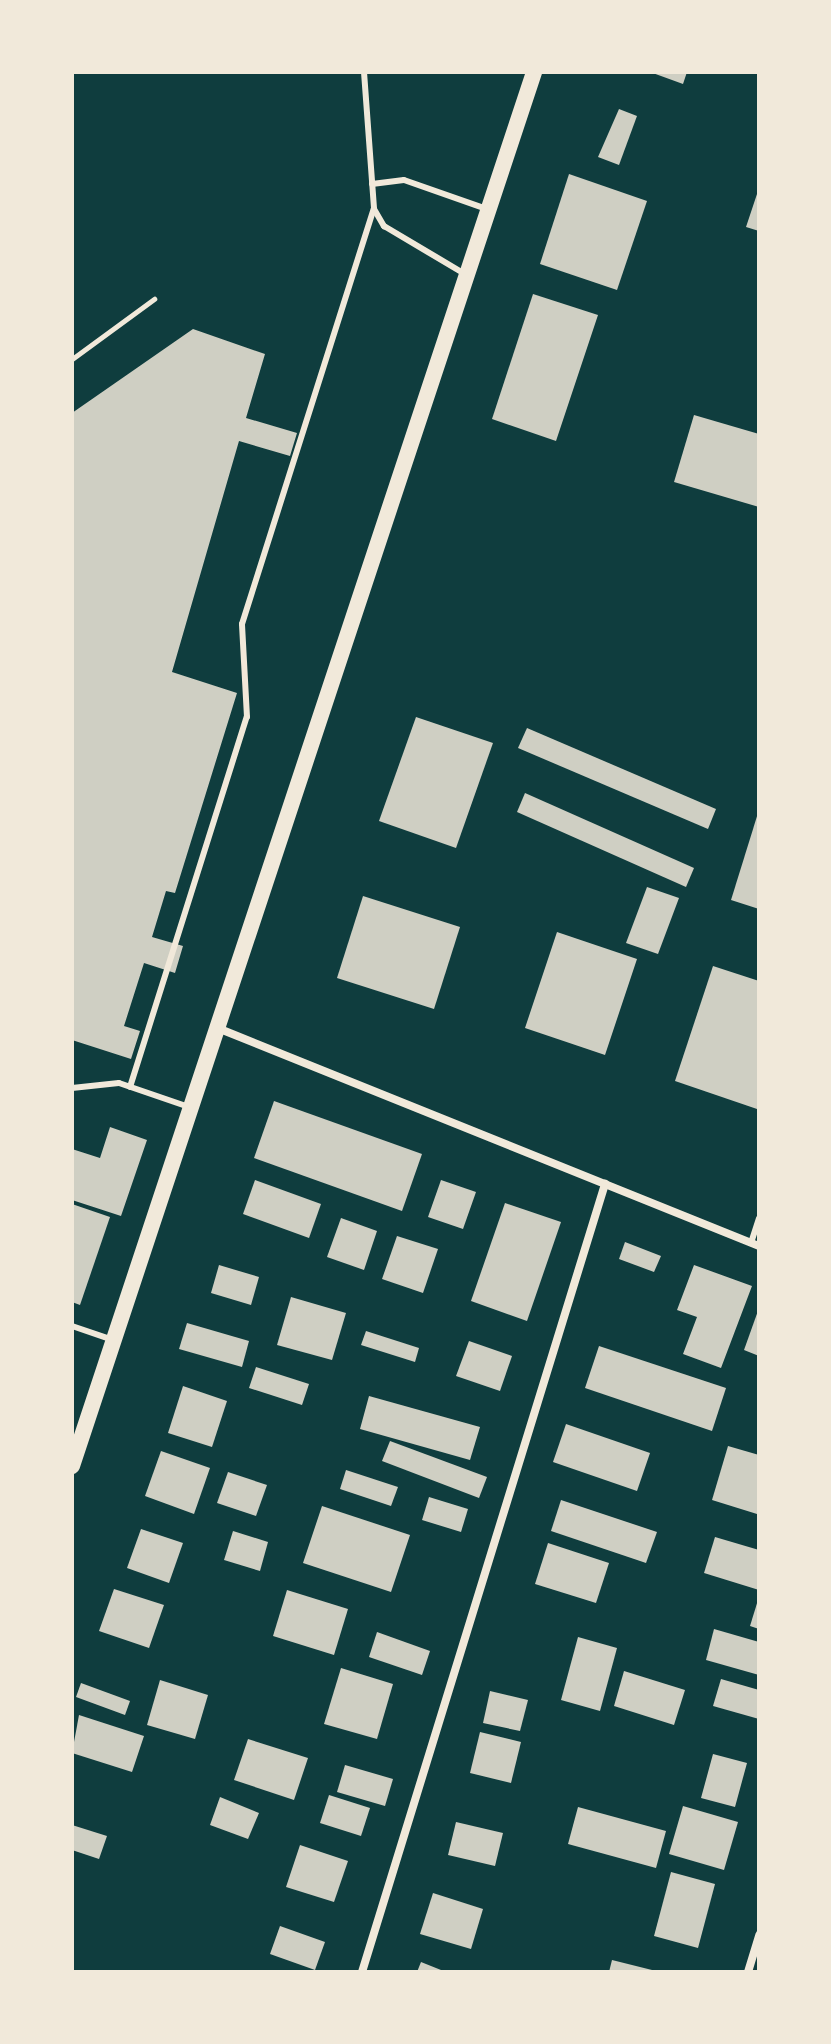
<!DOCTYPE html>
<style>
body{margin:0}
#map{position:relative;width:831px;height:2044px;overflow:hidden;background:#0f3d3e;font-family:"Fira Sans Condensed",sans-serif}
div>[style]{position:absolute}
.building>*{inset:0;background:#cfcfc3}
.path>*{height:5px;margin:-2.5px;padding:0 2.5px;transform-origin:2.5px;border-radius:2.5px;background:#f1e9da}
.service>*{height:6px;margin:-3px;padding:0 3px;transform-origin:3px;border-radius:3px;background:#f1e9da}
.minor>*{height:8px;margin:-4px;padding:0 4px;transform-origin:4px;border-radius:4px;background:#f1e9da}
.secondary>*{height:16px;margin:-8px;padding:0 8px;transform-origin:8px;border-radius:8px;background:#f1e9da}
span{translate:-50% -50%;white-space:nowrap;text-align:center;line-height:1.15;-webkit-text-stroke:6px #f1e9da;paint-order:stroke}
.frame{position:absolute;inset:0;border:74px solid #f1e9da;pointer-events:none}
</style>
<div id="map">
<div class="building">
<div style="clip-path:polygon(650px 72px,687px 72px,683px 84px)"></div>
<div style="clip-path:polygon(619px 109px,637px 116px,619px 165px,598px 157px)"></div>
<div style="clip-path:polygon(569px 174px,647px 201px,617px 290px,540px 264px)"></div>
<div style="clip-path:polygon(758px 191px,759px 191px,759px 231px,746px 227px)"></div>
<div style="clip-path:polygon(533px 294px,598px 315px,556px 441px,492px 419px)"></div>
<div style="clip-path:polygon(193px 329px,265px 354px,246px 418px,297px 433px,290px 456px,239px 441px,172px 672px,237px 693px,175px 893px,166px 891px,152px 937px,183px 946px,175px 973px,144px 963px,124px 1026px,140px 1031px,131px 1059px,72px 1040px,72px 413px)"></div>
<div style="clip-path:polygon(694px 415px,759px 434px,759px 507px,674px 482px)"></div>
<div style="clip-path:polygon(416px 717px,493px 743px,456px 848px,379px 821px)"></div>
<div style="clip-path:polygon(527px 728px,716px 809px,708px 829px,518px 748px)"></div>
<div style="clip-path:polygon(525px 793px,694px 868px,686px 887px,517px 812px)"></div>
<div style="clip-path:polygon(758px 813px,759px 814px,759px 909px,731px 900px)"></div>
<div style="clip-path:polygon(647px 887px,679px 898px,658px 954px,626px 943px)"></div>
<div style="clip-path:polygon(363px 896px,460px 927px,434px 1009px,337px 978px)"></div>
<div style="clip-path:polygon(557px 932px,637px 959px,605px 1055px,525px 1028px)"></div>
<div style="clip-path:polygon(713px 966px,759px 981px,757px 1109px,675px 1081px)"></div>
<div style="clip-path:polygon(274px 1101px,422px 1154px,402px 1211px,254px 1158px)"></div>
<div style="clip-path:polygon(110px 1127px,147px 1140px,121px 1216px,72px 1200px,72px 1149px,100px 1158px)"></div>
<div style="clip-path:polygon(255px 1180px,321px 1204px,309px 1238px,243px 1214px)"></div>
<div style="clip-path:polygon(441px 1180px,476px 1192px,463px 1229px,428px 1217px)"></div>
<div style="clip-path:polygon(505px 1203px,561px 1222px,527px 1321px,471px 1301px)"></div>
<div style="clip-path:polygon(72px 1204px,110px 1217px,80px 1305px,72px 1302px)"></div>
<div style="clip-path:polygon(341px 1218px,377px 1231px,364px 1270px,327px 1257px)"></div>
<div style="clip-path:polygon(397px 1236px,438px 1249px,423px 1293px,382px 1279px)"></div>
<div style="clip-path:polygon(625px 1242px,661px 1256px,654px 1272px,619px 1259px)"></div>
<div style="clip-path:polygon(219px 1265px,259px 1277px,251px 1305px,211px 1293px)"></div>
<div style="clip-path:polygon(694px 1265px,752px 1286px,721px 1368px,683px 1354px,697px 1317px,677px 1310px)"></div>
<div style="clip-path:polygon(291px 1297px,346px 1313px,332px 1360px,277px 1345px)"></div>
<div style="clip-path:polygon(759px 1308px,759px 1356px,744px 1350px)"></div>
<div style="clip-path:polygon(187px 1323px,249px 1341px,242px 1367px,179px 1349px)"></div>
<div style="clip-path:polygon(366px 1331px,419px 1348px,415px 1362px,361px 1345px)"></div>
<div style="clip-path:polygon(469px 1341px,512px 1356px,500px 1391px,456px 1376px)"></div>
<div style="clip-path:polygon(599px 1346px,726px 1388px,712px 1431px,585px 1388px)"></div>
<div style="clip-path:polygon(256px 1367px,309px 1384px,302px 1405px,249px 1388px)"></div>
<div style="clip-path:polygon(183px 1386px,227px 1401px,212px 1447px,168px 1433px)"></div>
<div style="clip-path:polygon(369px 1396px,480px 1427px,470px 1460px,360px 1429px)"></div>
<div style="clip-path:polygon(566px 1424px,650px 1453px,637px 1491px,553px 1462px)"></div>
<div style="clip-path:polygon(390px 1441px,487px 1477px,479px 1498px,382px 1461px)"></div>
<div style="clip-path:polygon(728px 1446px,759px 1455px,757px 1514px,712px 1500px)"></div>
<div style="clip-path:polygon(161px 1451px,210px 1468px,194px 1514px,145px 1496px)"></div>
<div style="clip-path:polygon(346px 1470px,398px 1487px,391px 1506px,340px 1489px)"></div>
<div style="clip-path:polygon(228px 1472px,267px 1485px,256px 1516px,217px 1503px)"></div>
<div style="clip-path:polygon(429px 1497px,468px 1509px,461px 1532px,422px 1520px)"></div>
<div style="clip-path:polygon(561px 1500px,657px 1532px,646px 1563px,551px 1531px)"></div>
<div style="clip-path:polygon(322px 1506px,410px 1535px,391px 1592px,303px 1563px)"></div>
<div style="clip-path:polygon(141px 1529px,183px 1543px,169px 1583px,127px 1568px)"></div>
<div style="clip-path:polygon(233px 1531px,268px 1542px,260px 1571px,224px 1560px)"></div>
<div style="clip-path:polygon(715px 1537px,759px 1550px,759px 1590px,704px 1573px)"></div>
<div style="clip-path:polygon(548px 1543px,609px 1563px,596px 1603px,535px 1584px)"></div>
<div style="clip-path:polygon(114px 1589px,164px 1605px,149px 1648px,99px 1631px)"></div>
<div style="clip-path:polygon(287px 1590px,348px 1609px,334px 1655px,273px 1636px)"></div>
<div style="clip-path:polygon(758px 1600px,759px 1600px,759px 1629px,750px 1626px)"></div>
<div style="clip-path:polygon(714px 1629px,759px 1642px,759px 1675px,706px 1660px)"></div>
<div style="clip-path:polygon(377px 1632px,430px 1651px,422px 1675px,369px 1657px)"></div>
<div style="clip-path:polygon(578px 1637px,617px 1648px,600px 1711px,561px 1700px)"></div>
<div style="clip-path:polygon(341px 1668px,393px 1684px,377px 1739px,324px 1724px)"></div>
<div style="clip-path:polygon(624px 1671px,685px 1690px,674px 1725px,614px 1706px)"></div>
<div style="clip-path:polygon(721px 1679px,759px 1690px,759px 1719px,713px 1706px)"></div>
<div style="clip-path:polygon(160px 1680px,208px 1695px,195px 1739px,147px 1725px)"></div>
<div style="clip-path:polygon(81px 1683px,130px 1701px,125px 1715px,76px 1697px)"></div>
<div style="clip-path:polygon(490px 1691px,528px 1700px,520px 1731px,483px 1723px)"></div>
<div style="clip-path:polygon(79px 1715px,144px 1736px,132px 1772px,72px 1753px)"></div>
<div style="clip-path:polygon(480px 1732px,521px 1742px,511px 1783px,470px 1773px)"></div>
<div style="clip-path:polygon(248px 1739px,308px 1758px,294px 1800px,234px 1780px)"></div>
<div style="clip-path:polygon(713px 1754px,747px 1763px,735px 1807px,701px 1798px)"></div>
<div style="clip-path:polygon(345px 1765px,393px 1779px,385px 1806px,337px 1792px)"></div>
<div style="clip-path:polygon(329px 1795px,370px 1808px,361px 1836px,320px 1823px)"></div>
<div style="clip-path:polygon(220px 1797px,259px 1813px,248px 1839px,210px 1825px)"></div>
<div style="clip-path:polygon(683px 1806px,738px 1822px,724px 1870px,669px 1854px)"></div>
<div style="clip-path:polygon(578px 1807px,666px 1831px,656px 1868px,568px 1844px)"></div>
<div style="clip-path:polygon(456px 1822px,503px 1833px,495px 1866px,448px 1855px)"></div>
<div style="clip-path:polygon(72px 1825px,107px 1836px,99px 1859px,72px 1850px)"></div>
<div style="clip-path:polygon(300px 1845px,348px 1861px,334px 1902px,286px 1887px)"></div>
<div style="clip-path:polygon(671px 1872px,715px 1884px,698px 1948px,654px 1936px)"></div>
<div style="clip-path:polygon(433px 1893px,483px 1909px,471px 1949px,420px 1934px)"></div>
<div style="clip-path:polygon(280px 1926px,325px 1942px,315px 1970px,270px 1954px)"></div>
<div style="clip-path:polygon(612px 1960px,656px 1971px,656px 1972px,609px 1972px)"></div>
<div style="clip-path:polygon(421px 1962px,446px 1972px,417px 1972px)"></div>
</div>
<div class="path">
<div style="left:72px;top:359px;width:102px;rotate:-36.2deg"></div>
</div>
<div class="service">
<div style="left:364px;top:72px;width:137px;rotate:85.8deg"></div>
<div style="left:374px;top:209px;width:20px;rotate:60deg"></div>
<div style="left:384px;top:226px;width:94px;rotate:30.7deg"></div>
<div style="left:372px;top:184px;width:32px;rotate:-7deg"></div>
<div style="left:404px;top:180px;width:88px;rotate:19.3deg"></div>
<div style="left:130px;top:1087px;width:388px;rotate:-72.5deg"></div>
<div style="left:247px;top:717px;width:93px;rotate:-93.1deg"></div>
<div style="left:242px;top:624px;width:435px;rotate:-72.4deg"></div>
<div style="left:72px;top:1088px;width:47px;rotate:-6.1deg"></div>
<div style="left:119px;top:1083px;width:74px;rotate:18.9deg"></div>
<div style="left:751px;top:1243px;width:26px;rotate:-72deg"></div>
<div style="left:72px;top:1326px;width:43px;rotate:18.9deg"></div>
</div>
<div class="minor">
<div style="left:215px;top:1027px;width:586px;rotate:21.93deg"></div>
<div style="left:362px;top:1972px;width:825px;rotate:-72.86deg"></div>
<div style="left:748px;top:1972px;width:39px;rotate:-73deg"></div>
</div>
<div class="secondary">
<div style="left:72px;top:1466px;width:1469px;rotate:-71.66deg"></div>
</div>
<div class="frame"></div>
</div>
